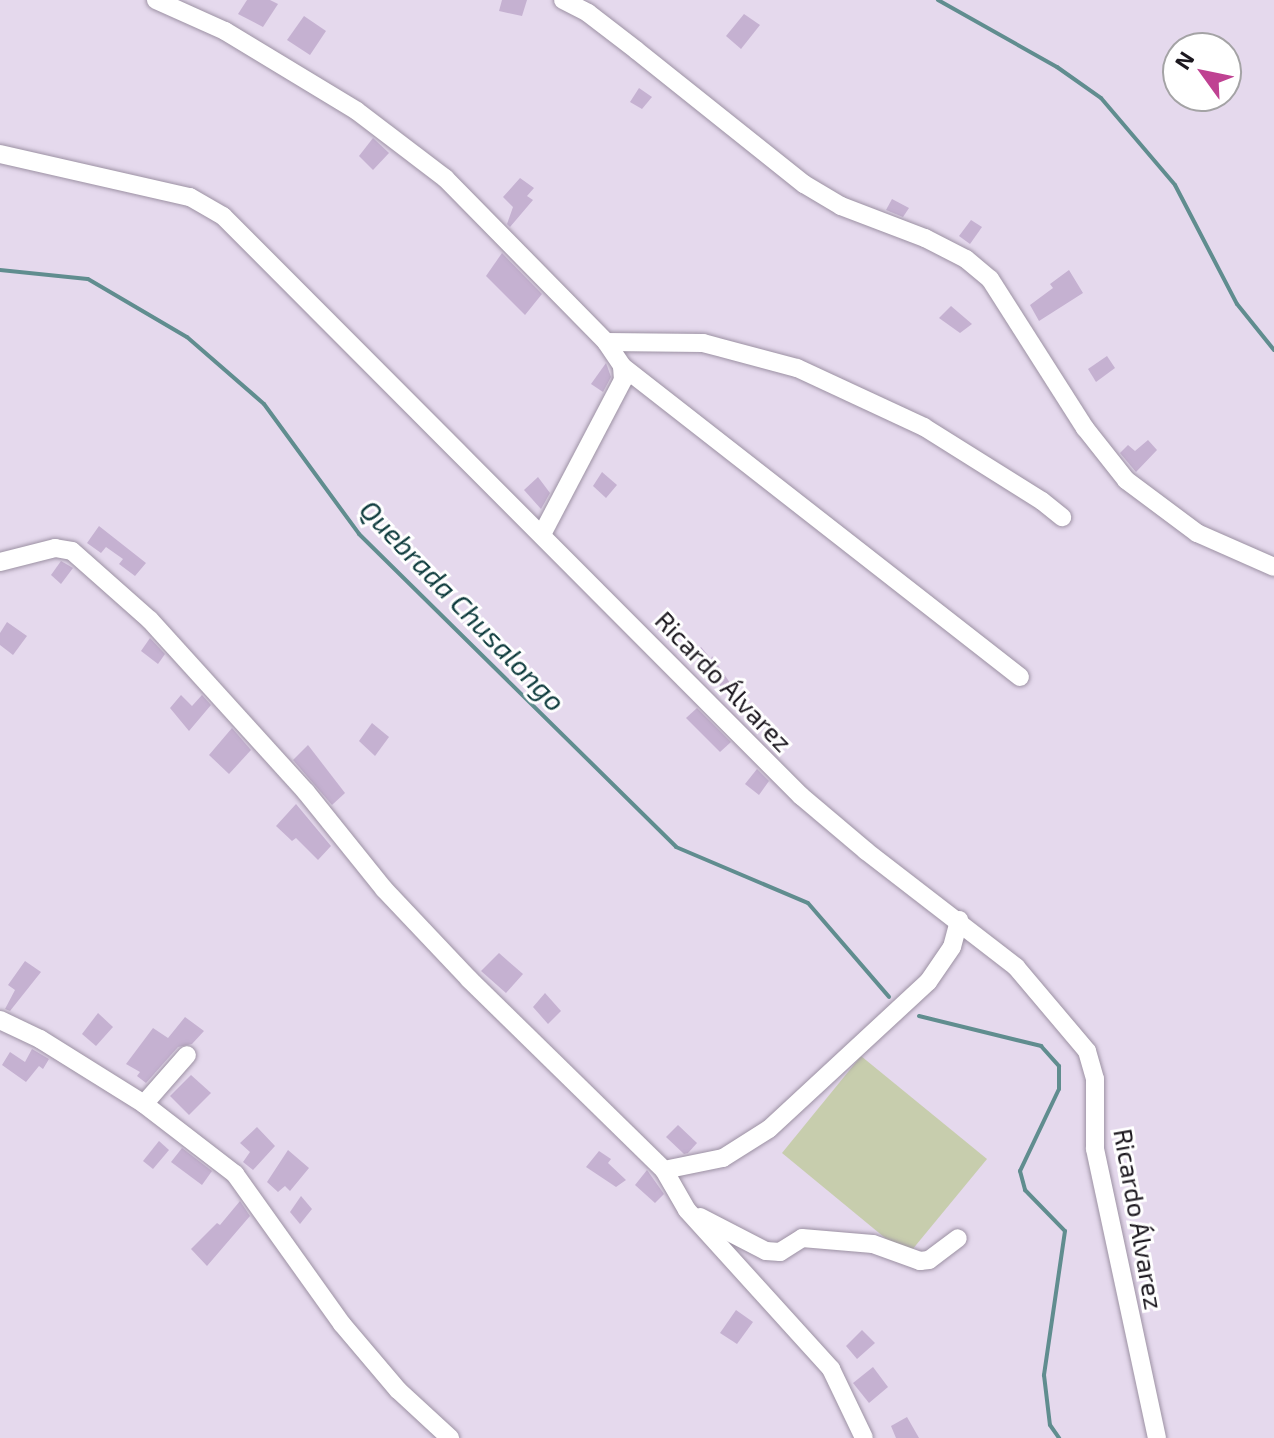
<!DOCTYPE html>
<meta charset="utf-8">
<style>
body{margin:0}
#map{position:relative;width:1274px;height:1438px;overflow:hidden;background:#e5d9ed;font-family:"Exo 2",sans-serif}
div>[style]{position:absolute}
.green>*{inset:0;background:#c7cdad}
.stream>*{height:4px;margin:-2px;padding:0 2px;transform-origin:2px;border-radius:2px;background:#608d8f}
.building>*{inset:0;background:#c5b1d1}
.roads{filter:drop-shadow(0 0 2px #9c91a3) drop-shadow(0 0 2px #9c91a3)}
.minor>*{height:18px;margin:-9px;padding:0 9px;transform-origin:9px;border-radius:9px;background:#fff}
span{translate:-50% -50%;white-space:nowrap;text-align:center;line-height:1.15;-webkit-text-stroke:6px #fff;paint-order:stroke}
.street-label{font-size:26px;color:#1c181f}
.water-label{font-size:28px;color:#0f3c3e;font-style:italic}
.north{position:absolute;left:1162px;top:32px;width:80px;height:80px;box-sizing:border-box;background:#fff;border:2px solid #a4a3a5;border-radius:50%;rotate:303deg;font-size:22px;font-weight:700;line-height:32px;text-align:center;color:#1c181f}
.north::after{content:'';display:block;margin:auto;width:28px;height:36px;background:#bf4292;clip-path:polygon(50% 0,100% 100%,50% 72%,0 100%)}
</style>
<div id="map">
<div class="green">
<div style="clip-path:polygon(861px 1056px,987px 1159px,907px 1256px,782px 1153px)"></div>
</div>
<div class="stream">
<div style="left:938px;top:0;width:137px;rotate:29.4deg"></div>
<div style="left:1057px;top:67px;width:54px;rotate:35.2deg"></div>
<div style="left:1101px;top:98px;width:114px;rotate:49.6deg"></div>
<div style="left:1175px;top:185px;width:134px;rotate:62.5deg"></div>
<div style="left:1237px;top:304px;width:59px;rotate:51.2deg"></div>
<div style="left:0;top:270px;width:88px;rotate:5.8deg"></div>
<div style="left:88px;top:279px;width:115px;rotate:30.4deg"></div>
<div style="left:187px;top:337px;width:102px;rotate:41deg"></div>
<div style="left:264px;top:404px;width:161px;rotate:53.8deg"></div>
<div style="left:359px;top:534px;width:445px;rotate:44.6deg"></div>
<div style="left:676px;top:847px;width:143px;rotate:23deg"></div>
<div style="left:808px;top:903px;width:124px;rotate:49.2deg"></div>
<div style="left:919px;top:1016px;width:126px;rotate:13.8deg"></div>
<div style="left:1041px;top:1046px;width:27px;rotate:48deg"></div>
<div style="left:1059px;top:1066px;width:23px;rotate:90deg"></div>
<div style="left:1059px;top:1089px;width:91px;rotate:115.4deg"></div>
<div style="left:1020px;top:1171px;width:20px;rotate:75deg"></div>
<div style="left:1025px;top:1190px;width:57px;rotate:45.7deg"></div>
<div style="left:1065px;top:1231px;width:146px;rotate:98.3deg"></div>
<div style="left:1044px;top:1375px;width:50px;rotate:83.2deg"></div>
<div style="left:1050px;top:1425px;width:16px;rotate:55deg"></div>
</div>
<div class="building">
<div style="clip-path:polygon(247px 0,270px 0,278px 4px,263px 27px,238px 14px)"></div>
<div style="clip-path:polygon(502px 0,527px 0,522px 16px,499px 11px)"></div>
<div style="clip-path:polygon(744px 14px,760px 25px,741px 49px,726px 36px)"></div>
<div style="clip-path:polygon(304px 16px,326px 31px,310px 55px,287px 40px)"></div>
<div style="clip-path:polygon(639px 88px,652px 97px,642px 109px,630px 102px)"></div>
<div style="clip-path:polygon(373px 138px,389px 153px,373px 170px,359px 156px)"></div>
<div style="clip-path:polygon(520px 178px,534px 188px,527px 196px,533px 200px,510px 227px,507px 224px,513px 207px,503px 197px)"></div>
<div style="clip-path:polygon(892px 199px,909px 208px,903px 217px,886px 210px)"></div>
<div style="clip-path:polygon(971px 220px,982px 227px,970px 244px,959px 236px)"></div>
<div style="clip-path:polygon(502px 253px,542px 294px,525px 315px,486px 276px)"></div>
<div style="clip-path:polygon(1069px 270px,1083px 293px,1039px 321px,1030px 305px,1053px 288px,1050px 284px)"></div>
<div style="clip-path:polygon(951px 306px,972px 324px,960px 333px,939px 318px)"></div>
<div style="clip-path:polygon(1107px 356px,1115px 368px,1096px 382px,1088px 369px)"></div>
<div style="clip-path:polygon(606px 363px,611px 377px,603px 392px,591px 384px)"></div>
<div style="clip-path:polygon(1148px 440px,1157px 450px,1136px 472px,1120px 453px,1128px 445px,1135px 451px)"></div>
<div style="clip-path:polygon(602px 472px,617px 485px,606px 498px,593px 486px)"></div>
<div style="clip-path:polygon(538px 477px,550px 493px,541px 509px,524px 490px)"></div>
<div style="clip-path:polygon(99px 526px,146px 563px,135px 576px,119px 564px,123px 559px,106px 547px,101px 553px,87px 543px)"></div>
<div style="clip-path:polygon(61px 561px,73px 568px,61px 584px,51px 575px)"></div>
<div style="clip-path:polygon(7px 622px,27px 636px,13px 655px,0 645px,0 633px)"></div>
<div style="clip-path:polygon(150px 638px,165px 654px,158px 664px,141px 651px)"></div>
<div style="clip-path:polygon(701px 647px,711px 659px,712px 656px,730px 683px,723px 689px,694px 655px)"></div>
<div style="clip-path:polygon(181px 695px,192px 706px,202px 695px,211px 705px,189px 731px,170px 708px)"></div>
<div style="clip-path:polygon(697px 708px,731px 742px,720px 752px,686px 718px)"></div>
<div style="clip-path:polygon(372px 723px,389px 737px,375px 756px,359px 741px)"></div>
<div style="clip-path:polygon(232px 728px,251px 750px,229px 774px,209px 755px)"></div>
<div style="clip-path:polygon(308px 745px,345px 793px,332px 805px,293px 760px)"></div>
<div style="clip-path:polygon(757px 769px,769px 781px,759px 795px,745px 784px)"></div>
<div style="clip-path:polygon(296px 804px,331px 846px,318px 860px,296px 838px,292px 841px,276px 826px)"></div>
<div style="clip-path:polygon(499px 953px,523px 974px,506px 993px,481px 971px)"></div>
<div style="clip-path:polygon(25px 961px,41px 972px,10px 1011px,5px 1009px,15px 990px,8px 985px)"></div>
<div style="clip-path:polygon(545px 993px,561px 1011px,548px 1024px,533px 1007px)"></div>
<div style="clip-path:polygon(98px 1013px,113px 1027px,96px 1046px,82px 1034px)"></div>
<div style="clip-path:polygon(185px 1017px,204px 1031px,192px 1044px,178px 1047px,146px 1083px,137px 1076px,140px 1072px,126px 1064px,153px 1028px,168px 1038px)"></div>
<div style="clip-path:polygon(32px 1049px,49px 1059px,43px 1069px,39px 1066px,26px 1082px,2px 1065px,10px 1052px,25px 1062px)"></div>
<div style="clip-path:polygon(191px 1075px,211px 1093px,189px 1115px,170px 1096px)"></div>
<div style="clip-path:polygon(678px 1125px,697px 1143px,688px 1153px,684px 1154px,666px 1137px)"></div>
<div style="clip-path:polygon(257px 1127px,275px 1146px,253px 1170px,243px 1162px,250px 1152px,240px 1143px)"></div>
<div style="clip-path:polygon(159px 1141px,169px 1150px,153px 1169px,143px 1161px)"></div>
<div style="clip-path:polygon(182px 1148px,212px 1171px,202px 1185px,171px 1162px)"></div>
<div style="clip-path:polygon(288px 1150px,309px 1168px,290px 1191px,285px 1186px,278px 1192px,267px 1182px)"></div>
<div style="clip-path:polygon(599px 1151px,611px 1159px,608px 1163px,626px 1180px,616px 1187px,586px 1167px)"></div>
<div style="clip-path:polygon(647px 1170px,664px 1194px,655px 1203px,635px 1185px)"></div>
<div style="clip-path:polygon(301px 1196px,312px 1209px,300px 1224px,290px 1212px)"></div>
<div style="clip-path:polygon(240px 1201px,250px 1216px,207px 1266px,191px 1249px,217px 1223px,220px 1225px)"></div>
<div style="clip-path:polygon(736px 1310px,753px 1322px,737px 1344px,720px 1333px)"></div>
<div style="clip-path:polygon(862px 1330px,875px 1343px,857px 1359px,846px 1346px)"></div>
<div style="clip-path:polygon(873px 1367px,888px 1387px,869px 1403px,853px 1383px)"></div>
<div style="clip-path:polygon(907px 1417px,919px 1438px,896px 1438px,891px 1426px)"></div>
</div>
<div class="roads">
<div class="minor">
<div style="left:156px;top:0;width:76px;rotate:24.2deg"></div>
<div style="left:225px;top:31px;width:154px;rotate:31.2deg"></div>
<div style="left:357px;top:111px;width:111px;rotate:37.3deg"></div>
<div style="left:445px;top:178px;width:230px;rotate:45.5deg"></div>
<div style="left:606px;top:342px;width:29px;rotate:56deg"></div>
<div style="left:622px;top:366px;width:14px;rotate:86deg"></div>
<div style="left:623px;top:380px;width:174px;rotate:117.7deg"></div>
<div style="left:563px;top:0;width:28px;rotate:27deg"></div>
<div style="left:588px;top:13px;width:61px;rotate:37.6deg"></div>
<div style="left:636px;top:50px;width:215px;rotate:38.6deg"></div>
<div style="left:804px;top:184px;width:43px;rotate:30.7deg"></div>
<div style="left:841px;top:206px;width:90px;rotate:20.9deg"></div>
<div style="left:925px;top:238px;width:46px;rotate:27.1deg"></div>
<div style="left:966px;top:259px;width:31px;rotate:40deg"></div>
<div style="left:990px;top:279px;width:177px;rotate:57.5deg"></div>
<div style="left:1085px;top:428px;width:66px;rotate:51.7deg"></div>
<div style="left:1126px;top:480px;width:89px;rotate:36.7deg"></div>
<div style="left:1197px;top:533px;width:84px;rotate:23.8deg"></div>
<div style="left:0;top:154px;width:195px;rotate:12.8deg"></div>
<div style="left:190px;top:197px;width:38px;rotate:30deg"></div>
<div style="left:223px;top:216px;width:819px;rotate:45.1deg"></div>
<div style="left:801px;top:796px;width:85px;rotate:40.2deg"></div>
<div style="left:866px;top:851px;width:190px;rotate:37.7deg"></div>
<div style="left:1016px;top:967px;width:110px;rotate:49.8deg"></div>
<div style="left:1087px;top:1051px;width:29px;rotate:74deg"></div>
<div style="left:1095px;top:1079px;width:70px;rotate:90deg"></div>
<div style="left:1095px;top:1149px;width:296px;rotate:77.9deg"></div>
<div style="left:606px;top:342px;width:97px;rotate:0.6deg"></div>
<div style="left:703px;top:343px;width:97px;rotate:14.9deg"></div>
<div style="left:797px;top:368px;width:140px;rotate:24.9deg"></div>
<div style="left:924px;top:427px;width:139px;rotate:32.1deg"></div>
<div style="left:1042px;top:501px;width:26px;rotate:39deg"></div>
<div style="left:622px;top:366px;width:505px;rotate:38deg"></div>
<div style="left:0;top:562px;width:57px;rotate:-14.3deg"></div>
<div style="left:55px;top:548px;width:17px;rotate:10deg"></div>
<div style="left:72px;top:551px;width:104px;rotate:41.5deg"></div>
<div style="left:150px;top:620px;width:232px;rotate:47.8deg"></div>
<div style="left:306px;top:792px;width:124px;rotate:51.2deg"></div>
<div style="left:384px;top:889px;width:124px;rotate:46.6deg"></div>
<div style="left:469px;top:979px;width:273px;rotate:44.4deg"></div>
<div style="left:664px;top:1170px;width:46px;rotate:60.1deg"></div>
<div style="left:687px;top:1210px;width:215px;rotate:47.8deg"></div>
<div style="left:831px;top:1369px;width:76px;rotate:64.4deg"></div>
<div style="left:0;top:1020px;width:44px;rotate:25.4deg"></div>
<div style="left:40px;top:1039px;width:123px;rotate:32deg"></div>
<div style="left:144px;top:1104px;width:115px;rotate:37.6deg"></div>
<div style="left:235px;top:1174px;width:184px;rotate:54.5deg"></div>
<div style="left:342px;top:1324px;width:87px;rotate:49.7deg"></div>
<div style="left:398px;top:1390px;width:71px;rotate:42.7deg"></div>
<div style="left:144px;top:1104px;width:65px;rotate:-48.7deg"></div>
<div style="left:664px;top:1170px;width:60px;rotate:-11.5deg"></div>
<div style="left:723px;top:1158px;width:54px;rotate:-32.2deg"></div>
<div style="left:769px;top:1129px;width:217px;rotate:-42.8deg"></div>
<div style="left:928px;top:982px;width:42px;rotate:-55.6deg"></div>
<div style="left:952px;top:947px;width:28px;rotate:-75deg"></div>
<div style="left:700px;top:1217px;width:74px;rotate:27.3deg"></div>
<div style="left:766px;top:1251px;width:14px;rotate:4deg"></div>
<div style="left:780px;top:1252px;width:26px;rotate:-32deg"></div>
<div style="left:802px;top:1238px;width:71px;rotate:4.8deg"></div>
<div style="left:873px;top:1244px;width:50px;rotate:19.9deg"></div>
<div style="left:920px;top:1261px;width:9px;rotate:-6deg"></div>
<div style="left:929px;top:1260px;width:36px;rotate:-37deg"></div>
</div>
</div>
<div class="street-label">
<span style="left:724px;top:681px;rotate:46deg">Ricardo Álvarez</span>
<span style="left:1139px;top:1219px;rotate:80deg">Ricardo Álvarez</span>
</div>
<div class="water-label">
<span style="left:463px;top:605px;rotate:46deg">Quebrada Chusalongo</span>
</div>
<div class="north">N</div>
</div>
